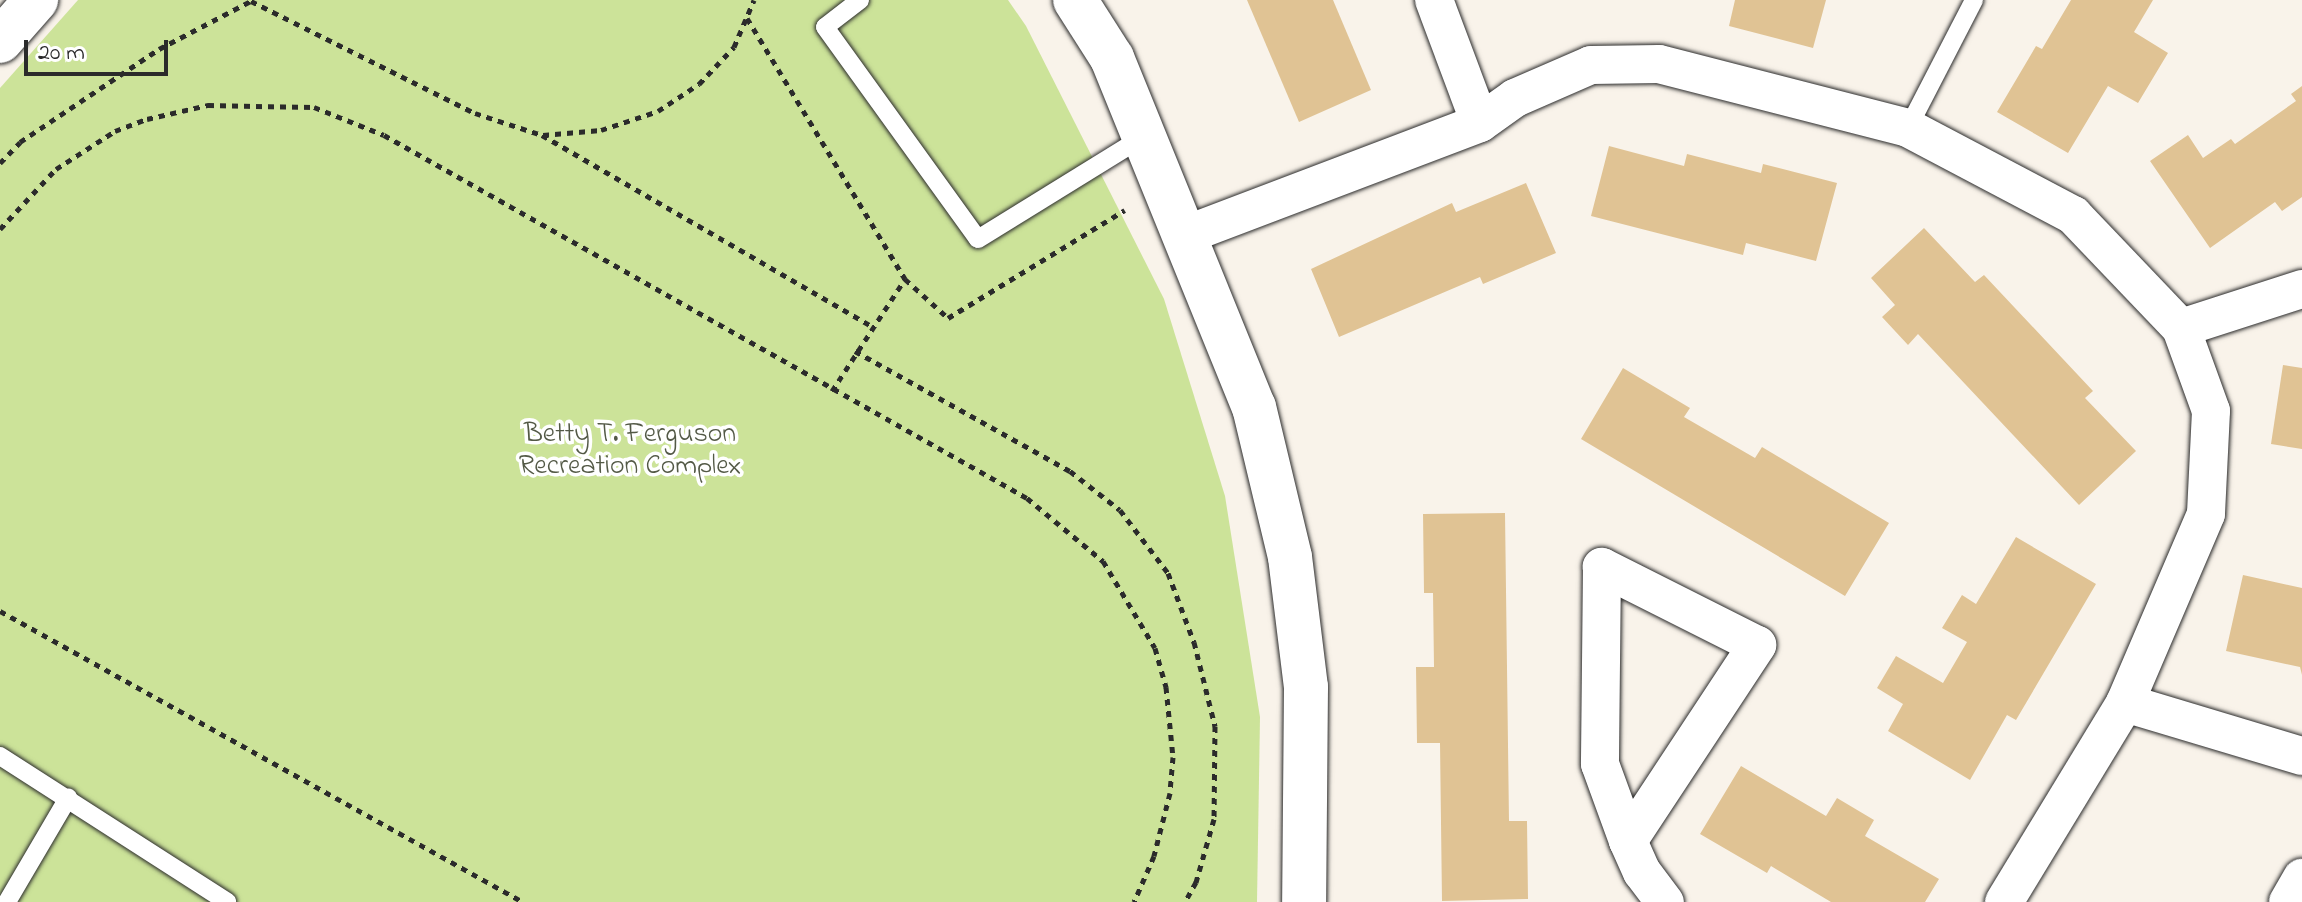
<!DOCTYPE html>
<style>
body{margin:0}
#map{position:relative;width:2302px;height:902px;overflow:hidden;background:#f9f3ea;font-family:"Indie Flower",sans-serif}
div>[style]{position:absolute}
.green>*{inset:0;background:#cce399}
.building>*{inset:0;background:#e0c394}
.path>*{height:5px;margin-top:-2.5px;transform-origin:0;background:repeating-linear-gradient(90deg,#2b2b2b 0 6px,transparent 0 12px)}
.roads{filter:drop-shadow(0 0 2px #2b2b2b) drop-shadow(0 0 2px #2b2b2b)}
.service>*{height:18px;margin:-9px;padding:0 9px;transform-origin:9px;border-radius:9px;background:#fff}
.minor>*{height:38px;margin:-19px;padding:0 19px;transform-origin:19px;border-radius:19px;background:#fff}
.tertiary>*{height:44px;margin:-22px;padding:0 22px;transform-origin:22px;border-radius:22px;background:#fff}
.primary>*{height:44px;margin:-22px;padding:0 22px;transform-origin:22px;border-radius:22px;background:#fff}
span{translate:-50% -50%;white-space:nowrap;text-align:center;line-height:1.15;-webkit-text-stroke:7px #fff;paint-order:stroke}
.park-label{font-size:28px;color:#535946}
.scale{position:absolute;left:24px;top:40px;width:144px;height:36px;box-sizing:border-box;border:4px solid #2b2b2b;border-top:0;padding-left:10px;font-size:24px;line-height:28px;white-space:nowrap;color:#2b2b2b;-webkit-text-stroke:6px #fff;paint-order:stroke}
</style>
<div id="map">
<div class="green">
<div style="clip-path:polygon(78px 0,1008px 0,1026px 26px,1164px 299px,1225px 496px,1260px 717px,1257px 902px,0 902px,0 88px)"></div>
</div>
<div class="building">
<div style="clip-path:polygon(1247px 0,1333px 0,1371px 90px,1299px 122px)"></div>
<div style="clip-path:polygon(1735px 0,1826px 0,1813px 48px,1729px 26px)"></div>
<div style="clip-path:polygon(2071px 0,2153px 0,2134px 32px,2168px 53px,2138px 103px,2108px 86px,2068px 153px,1997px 112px,2036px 46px,2042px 49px)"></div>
<div style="clip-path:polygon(2302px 86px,2302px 197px,2282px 211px,2275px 202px,2210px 248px,2150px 161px,2188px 135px,2203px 158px,2231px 139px,2235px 144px,2296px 101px,2291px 94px)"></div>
<div style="clip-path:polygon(1609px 146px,1684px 166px,1687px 154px,1761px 173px,1763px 164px,1837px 183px,1816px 261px,1746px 243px,1743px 255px,1591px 216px)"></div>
<div style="clip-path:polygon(1526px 183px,1556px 253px,1483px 284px,1480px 277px,1339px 337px,1311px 269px,1452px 203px,1456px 212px)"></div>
<div style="clip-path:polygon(1924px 228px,1975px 282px,1984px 275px,2093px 391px,2085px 398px,2136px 451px,2079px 505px,1918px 334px,1908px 345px,1882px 317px,1895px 305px,1871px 278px)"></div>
<div style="clip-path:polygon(2283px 365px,2302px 368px,2302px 449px,2271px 444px)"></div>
<div style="clip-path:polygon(1623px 368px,1690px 408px,1684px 417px,1755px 458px,1762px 447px,1889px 523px,1845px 596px,1581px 439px)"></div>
<div style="clip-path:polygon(1505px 513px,1509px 821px,1527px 821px,1528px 899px,1442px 901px,1440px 743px,1417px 743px,1416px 667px,1434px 667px,1433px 593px,1424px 593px,1423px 514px)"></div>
<div style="clip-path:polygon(2016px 537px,2096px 584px,2016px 720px,2007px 715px,1970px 780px,1888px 731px,1903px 704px,1877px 688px,1896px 656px,1943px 683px,1967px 642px,1942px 628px,1962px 595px,1976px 604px)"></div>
<div style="clip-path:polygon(2243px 575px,2302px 588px,2302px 675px,2300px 667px,2226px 651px)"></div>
<div style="clip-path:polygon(1741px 766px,1826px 816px,1837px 798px,1874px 820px,1865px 836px,1939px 879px,1925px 902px,1831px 902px,1771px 866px,1767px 873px,1700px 834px)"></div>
</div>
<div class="path">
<div style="left:251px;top:1px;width:250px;rotate:26.6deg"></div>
<div style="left:475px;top:113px;width:71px;rotate:18.2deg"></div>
<div style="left:542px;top:135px;width:381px;rotate:30.1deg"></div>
<div style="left:747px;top:18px;width:305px;rotate:58.8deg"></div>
<div style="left:905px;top:279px;width:58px;rotate:42.2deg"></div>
<div style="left:948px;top:318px;width:207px;rotate:-31.4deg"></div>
<div style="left:543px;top:135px;width:58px;rotate:-4.9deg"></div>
<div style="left:601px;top:130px;width:60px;rotate:-18.4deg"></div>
<div style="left:658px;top:111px;width:49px;rotate:-33.4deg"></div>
<div style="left:699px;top:84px;width:51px;rotate:-46.6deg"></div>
<div style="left:734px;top:47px;width:51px;rotate:-66.9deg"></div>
<div style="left:0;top:163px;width:29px;rotate:-46deg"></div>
<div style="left:20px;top:142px;width:167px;rotate:-33.8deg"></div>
<div style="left:159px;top:49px;width:104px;rotate:-27.6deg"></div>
<div style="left:0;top:229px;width:82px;rotate:-47deg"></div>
<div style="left:56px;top:169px;width:70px;rotate:-32.8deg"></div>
<div style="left:115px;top:131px;width:34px;rotate:-21deg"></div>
<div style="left:147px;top:119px;width:63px;rotate:-12.9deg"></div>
<div style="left:208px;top:105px;width:106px;rotate:1.1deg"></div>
<div style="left:314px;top:107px;width:75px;rotate:21.8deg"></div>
<div style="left:384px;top:135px;width:738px;rotate:29.45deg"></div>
<div style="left:1027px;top:498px;width:99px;rotate:39.7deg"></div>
<div style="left:1103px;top:561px;width:101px;rotate:59.1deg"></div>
<div style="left:1155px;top:648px;width:41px;rotate:74.2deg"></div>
<div style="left:1166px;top:687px;width:70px;rotate:84.3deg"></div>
<div style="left:1173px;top:757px;width:36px;rotate:95deg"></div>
<div style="left:1170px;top:793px;width:65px;rotate:104.3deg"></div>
<div style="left:1154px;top:856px;width:50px;rotate:113.5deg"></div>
<div style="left:855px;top:351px;width:246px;rotate:29.2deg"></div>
<div style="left:1070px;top:471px;width:63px;rotate:38deg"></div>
<div style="left:1120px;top:510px;width:79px;rotate:52.7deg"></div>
<div style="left:1168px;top:573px;width:74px;rotate:69.4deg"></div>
<div style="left:1194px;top:642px;width:87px;rotate:76deg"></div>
<div style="left:1215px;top:726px;width:93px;rotate:90.6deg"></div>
<div style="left:1214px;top:819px;width:66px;rotate:105.9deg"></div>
<div style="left:1196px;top:882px;width:23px;rotate:119deg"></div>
<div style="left:832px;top:391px;width:134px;rotate:-56.9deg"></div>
<div style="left:0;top:611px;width:599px;rotate:29.09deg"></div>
</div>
<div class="roads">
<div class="service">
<div style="left:860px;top:0;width:44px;rotate:142.4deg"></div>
<div style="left:825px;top:27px;width:261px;rotate:54.2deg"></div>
<div style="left:978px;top:239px;width:196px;rotate:-31.7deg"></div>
<div style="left:1908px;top:128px;width:144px;rotate:-62.7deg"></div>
<div style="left:0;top:756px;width:270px;rotate:32.7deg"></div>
<div style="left:7px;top:902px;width:121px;rotate:-59.6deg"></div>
</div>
<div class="minor">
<div style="left:1434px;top:0;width:131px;rotate:69.5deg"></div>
<div style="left:1188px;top:234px;width:312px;rotate:-20.8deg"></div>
<div style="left:1480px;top:123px;width:43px;rotate:-35.5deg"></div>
<div style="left:1515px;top:98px;width:83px;rotate:-23.5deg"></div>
<div style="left:1591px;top:65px;width:68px;rotate:-0.8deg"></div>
<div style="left:1659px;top:64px;width:257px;rotate:14.4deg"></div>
<div style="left:1908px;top:128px;width:187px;rotate:27.8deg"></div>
<div style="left:2073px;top:215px;width:156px;rotate:46.3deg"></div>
<div style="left:2181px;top:328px;width:88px;rotate:70.1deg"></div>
<div style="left:2211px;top:411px;width:103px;rotate:92.8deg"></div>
<div style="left:2206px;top:514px;width:206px;rotate:113.2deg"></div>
<div style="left:2125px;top:703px;width:233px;rotate:121.3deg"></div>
<div style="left:2181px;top:328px;width:127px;rotate:-17.9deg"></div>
<div style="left:2125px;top:703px;width:185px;rotate:16.7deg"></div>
<div style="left:1628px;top:841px;width:235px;rotate:-56.6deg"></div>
<div style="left:1757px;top:645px;width:174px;rotate:-153.3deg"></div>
<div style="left:1602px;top:567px;width:197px;rotate:90.6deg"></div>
<div style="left:1600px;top:764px;width:82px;rotate:70deg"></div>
<div style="left:1628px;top:841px;width:34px;rotate:66deg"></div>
<div style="left:1642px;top:872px;width:38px;rotate:53deg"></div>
<div style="left:2288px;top:902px;width:28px;rotate:-60deg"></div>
</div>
<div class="tertiary">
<div style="left:1075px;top:0;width:69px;rotate:57.5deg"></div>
<div style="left:1112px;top:58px;width:377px;rotate:67.9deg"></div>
<div style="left:1254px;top:407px;width:154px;rotate:76.5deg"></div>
<div style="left:1290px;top:557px;width:131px;rotate:83deg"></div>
<div style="left:1306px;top:687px;width:215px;rotate:90.5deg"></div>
</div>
<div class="primary">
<div style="left:0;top:41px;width:55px;rotate:-48.7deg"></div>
</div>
</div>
<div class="park-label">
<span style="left:630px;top:451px">Betty T. Ferguson<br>Recreation Complex</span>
</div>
<div class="scale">20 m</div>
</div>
